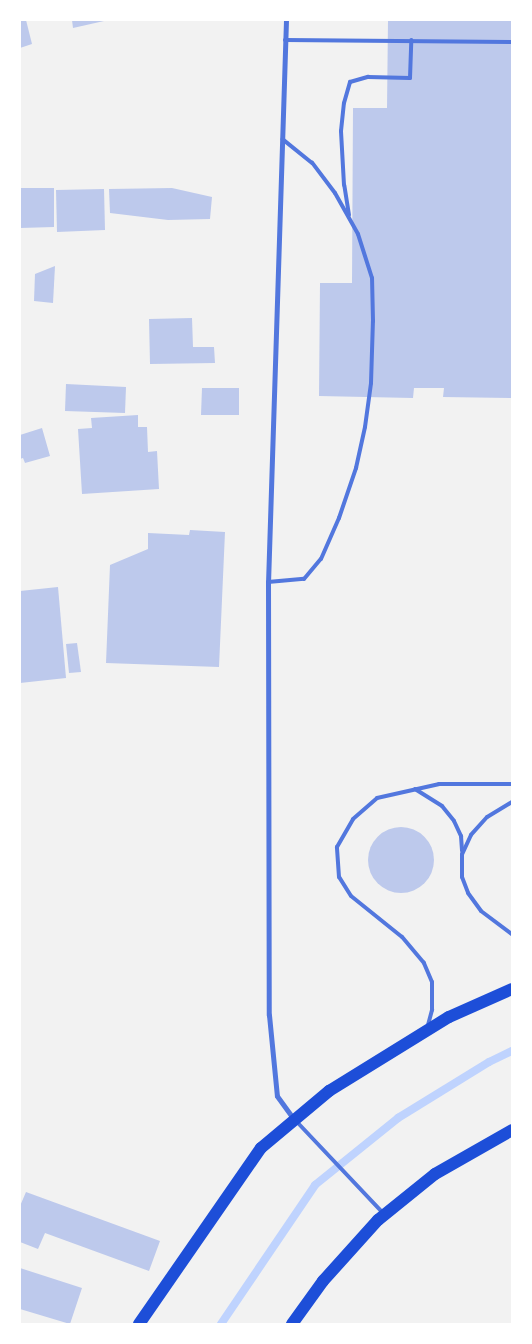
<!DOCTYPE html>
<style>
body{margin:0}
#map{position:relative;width:532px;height:1344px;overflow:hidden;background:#f2f2f2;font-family:Rubik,sans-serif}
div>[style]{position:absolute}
.stream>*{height:8px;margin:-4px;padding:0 4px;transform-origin:4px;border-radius:4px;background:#bfd3fe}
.building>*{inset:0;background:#bdc9ec}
.round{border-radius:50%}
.service>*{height:4px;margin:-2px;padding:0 2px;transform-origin:2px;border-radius:2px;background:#5277de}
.minor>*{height:5px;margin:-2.5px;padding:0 2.5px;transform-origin:2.5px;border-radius:2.5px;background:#5277de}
.primary>*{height:12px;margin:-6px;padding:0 6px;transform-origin:6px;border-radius:6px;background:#1d4ed8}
span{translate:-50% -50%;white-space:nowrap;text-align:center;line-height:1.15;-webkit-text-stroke:4px #fff;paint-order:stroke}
.frame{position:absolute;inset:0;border:21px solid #fff;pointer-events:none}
</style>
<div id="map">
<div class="stream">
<div style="left:221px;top:1324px;width:168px;rotate:-55.9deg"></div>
<div style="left:315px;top:1185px;width:107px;rotate:-38.9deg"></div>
<div style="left:398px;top:1118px;width:107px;rotate:-31.6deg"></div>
<div style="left:489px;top:1062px;width:25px;rotate:-26deg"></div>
</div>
<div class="building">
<div style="clip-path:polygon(20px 20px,26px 20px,32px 44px,20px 48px)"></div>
<div style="clip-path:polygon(72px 20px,104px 20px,104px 21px,73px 28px)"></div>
<div style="clip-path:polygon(388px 20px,512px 20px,512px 398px,443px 397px,444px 388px,414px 388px,413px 398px,319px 396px,320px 283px,352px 283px,353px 108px,387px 108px)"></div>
<div style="clip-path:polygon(20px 188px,54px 188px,54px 227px,20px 228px)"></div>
<div style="clip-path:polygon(172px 188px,212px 197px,210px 219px,168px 220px,110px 213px,109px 189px)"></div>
<div style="clip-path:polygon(104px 189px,105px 230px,57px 232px,56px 190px)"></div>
<div style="clip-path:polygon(55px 266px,53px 303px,34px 301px,35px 274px)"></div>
<div style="clip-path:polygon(192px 318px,193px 347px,214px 347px,215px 363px,150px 364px,149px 319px)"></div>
<div style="clip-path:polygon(66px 384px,126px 387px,125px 413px,65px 411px)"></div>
<div style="clip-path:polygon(202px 388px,239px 388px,239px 415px,201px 415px)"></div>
<div style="clip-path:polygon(138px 415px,138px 427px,147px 427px,148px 452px,157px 451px,159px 489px,82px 494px,78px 429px,92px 428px,91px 418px)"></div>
<div style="clip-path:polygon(42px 428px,50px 456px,25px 463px,23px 458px,20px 459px,20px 435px)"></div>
<div style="clip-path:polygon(190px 530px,225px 532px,219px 667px,106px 663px,110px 565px,148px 549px,148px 533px,189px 535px)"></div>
<div style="clip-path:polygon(58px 587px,66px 678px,20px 683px,20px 591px)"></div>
<div style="clip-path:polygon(77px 643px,81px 672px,69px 673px,66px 644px)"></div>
<div class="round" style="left:368px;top:827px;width:66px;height:66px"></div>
<div style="clip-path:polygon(26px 1192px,160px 1241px,149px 1271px,45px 1233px,38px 1249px,20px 1242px,20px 1206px)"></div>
<div style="clip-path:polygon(20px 1268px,82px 1288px,70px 1324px,20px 1309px)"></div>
</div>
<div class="service">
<div style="left:285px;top:40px;width:227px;rotate:0.5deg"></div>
<div style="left:349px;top:215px;width:30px;rotate:-99deg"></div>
<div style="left:344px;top:185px;width:54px;rotate:-93.2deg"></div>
<div style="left:341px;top:131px;width:28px;rotate:-84deg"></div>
<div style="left:344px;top:103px;width:22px;rotate:-74deg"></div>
<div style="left:350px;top:82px;width:19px;rotate:-16deg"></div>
<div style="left:368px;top:77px;width:42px;rotate:1.4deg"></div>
<div style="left:410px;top:78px;width:38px;rotate:-88deg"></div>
<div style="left:268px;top:582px;width:36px;rotate:-5deg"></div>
<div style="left:304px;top:579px;width:26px;rotate:-50deg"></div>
<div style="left:321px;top:559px;width:45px;rotate:-66.3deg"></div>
<div style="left:339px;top:518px;width:53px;rotate:-71.2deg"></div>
<div style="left:356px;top:468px;width:42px;rotate:-77.6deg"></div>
<div style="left:365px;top:427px;width:44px;rotate:-82.2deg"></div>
<div style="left:371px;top:383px;width:62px;rotate:-88.2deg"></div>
<div style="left:373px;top:321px;width:43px;rotate:-91.3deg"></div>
<div style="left:372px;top:278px;width:46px;rotate:-107.7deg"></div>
<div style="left:358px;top:234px;width:47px;rotate:-119.3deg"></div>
<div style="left:335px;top:193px;width:38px;rotate:-127deg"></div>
<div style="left:312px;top:163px;width:38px;rotate:-141deg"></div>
<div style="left:415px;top:789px;width:32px;rotate:32deg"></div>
<div style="left:442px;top:806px;width:19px;rotate:51deg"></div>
<div style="left:454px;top:821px;width:17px;rotate:65deg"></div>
<div style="left:461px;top:836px;width:15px;rotate:86deg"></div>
<div style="left:512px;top:802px;width:29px;rotate:149deg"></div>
<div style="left:487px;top:817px;width:24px;rotate:132deg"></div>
<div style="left:471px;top:835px;width:21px;rotate:115deg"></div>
<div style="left:462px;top:854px;width:23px;rotate:90deg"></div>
<div style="left:462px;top:877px;width:17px;rotate:69deg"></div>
<div style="left:468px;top:893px;width:22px;rotate:54deg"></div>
<div style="left:481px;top:911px;width:39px;rotate:37deg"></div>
<div style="left:428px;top:1025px;width:16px;rotate:-75deg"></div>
<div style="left:432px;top:1010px;width:28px;rotate:-90deg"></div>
<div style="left:432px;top:982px;width:21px;rotate:-113deg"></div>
<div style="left:424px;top:963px;width:34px;rotate:-130deg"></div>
<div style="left:402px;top:937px;width:65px;rotate:-141.2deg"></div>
<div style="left:351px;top:896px;width:22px;rotate:-122deg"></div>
<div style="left:339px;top:877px;width:30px;rotate:-94deg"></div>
<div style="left:337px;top:847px;width:32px;rotate:-60deg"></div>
<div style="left:353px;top:819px;width:32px;rotate:-41deg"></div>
<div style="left:377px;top:798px;width:64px;rotate:-12.7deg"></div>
<div style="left:439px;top:784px;width:73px"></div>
<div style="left:297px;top:1122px;width:125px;rotate:46.6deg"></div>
</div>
<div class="minor">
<div style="left:286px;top:20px;width:562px;rotate:91.83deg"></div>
<div style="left:268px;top:582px;width:433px;rotate:89.9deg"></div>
<div style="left:269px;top:1015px;width:81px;rotate:84.4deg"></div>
<div style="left:277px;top:1096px;width:29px;rotate:54deg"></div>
</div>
<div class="primary">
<div style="left:139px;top:1324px;width:214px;rotate:-55.3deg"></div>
<div style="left:261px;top:1148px;width:89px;rotate:-40deg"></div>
<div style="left:329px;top:1091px;width:141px;rotate:-31.7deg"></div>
<div style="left:449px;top:1017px;width:69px;rotate:-24deg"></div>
<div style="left:292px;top:1324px;width:53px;rotate:-54.2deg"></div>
<div style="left:323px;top:1281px;width:82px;rotate:-48deg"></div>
<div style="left:378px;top:1220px;width:73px;rotate:-38.9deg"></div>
<div style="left:435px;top:1174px;width:89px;rotate:-29.7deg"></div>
</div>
<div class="frame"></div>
</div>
